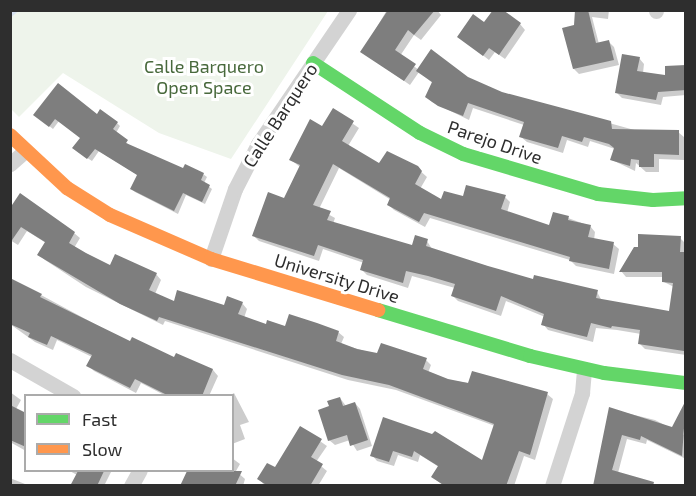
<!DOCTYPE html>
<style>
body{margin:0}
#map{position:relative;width:696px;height:496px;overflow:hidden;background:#fff;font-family:"Exo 2",sans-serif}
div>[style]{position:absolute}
.green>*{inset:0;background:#eef4eb}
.shadow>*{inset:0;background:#0003}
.stream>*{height:4.5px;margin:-2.25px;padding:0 2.25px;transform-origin:2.25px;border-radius:2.25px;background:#d8e2f1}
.building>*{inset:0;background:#7e7e7e}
.street>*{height:15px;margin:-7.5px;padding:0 7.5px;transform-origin:7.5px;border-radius:7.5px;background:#d3d3d3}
.fast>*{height:14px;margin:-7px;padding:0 7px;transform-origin:7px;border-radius:7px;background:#63d668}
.slow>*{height:14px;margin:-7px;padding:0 7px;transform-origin:7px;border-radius:7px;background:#ff974d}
span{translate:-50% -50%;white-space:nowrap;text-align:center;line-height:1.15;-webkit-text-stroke:6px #fff;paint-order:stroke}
.park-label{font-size:18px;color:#48693c}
.street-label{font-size:18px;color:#2e2e2e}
.frame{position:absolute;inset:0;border:12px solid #2e2e2e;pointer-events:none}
.legend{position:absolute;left:24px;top:394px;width:210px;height:78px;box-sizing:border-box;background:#fff;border:2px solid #ababab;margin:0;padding:8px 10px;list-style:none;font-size:18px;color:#2e2e2e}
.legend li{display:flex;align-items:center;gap:12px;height:30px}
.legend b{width:30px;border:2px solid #ababab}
</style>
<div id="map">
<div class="green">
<div style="clip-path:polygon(10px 11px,11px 10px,328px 11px,231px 159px,159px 133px,63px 73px,19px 117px,11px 109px)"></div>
</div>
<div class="shadow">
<div style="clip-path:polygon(387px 10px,437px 10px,441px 15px,421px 40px,414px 35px,400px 56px,419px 70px,467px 78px,501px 93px,638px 131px,678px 132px,684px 137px,684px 160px,659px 159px,659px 172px,646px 172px,636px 163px,635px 171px,612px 160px,615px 149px,590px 141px,588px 147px,567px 140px,563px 153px,527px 142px,521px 137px,524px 125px,473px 108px,469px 120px,432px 102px,427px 97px,435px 85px,419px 72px,410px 85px,362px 52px)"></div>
<div style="clip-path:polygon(577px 10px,609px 10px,608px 19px,592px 17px,599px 44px,609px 42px,614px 47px,619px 65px,579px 74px,574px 69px)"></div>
<div style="clip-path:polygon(520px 24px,525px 30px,505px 59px,495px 52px,489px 60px,459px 37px,485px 25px)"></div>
<div style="clip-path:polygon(639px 58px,644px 64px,643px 73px,667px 77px,686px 66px,686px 95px,663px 97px,661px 105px,622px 98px,617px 93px)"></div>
<div style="clip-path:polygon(333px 110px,359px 128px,348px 146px,380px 165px,417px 168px,427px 177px,420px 189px,442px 201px,505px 197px,510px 202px,507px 213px,550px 227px,568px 218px,590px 226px,595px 232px,594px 240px,613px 244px,619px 249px,614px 274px,576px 266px,570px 260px,430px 218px,425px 227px,394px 210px,388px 204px,391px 200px,339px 168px,319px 209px,335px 218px,333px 224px,413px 246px,427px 241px,432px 249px,534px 281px,597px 292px,602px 301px,670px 312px,674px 287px,664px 282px,664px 277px,626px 277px,621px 271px,680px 238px,685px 243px,686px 355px,645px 349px,640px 344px,641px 334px,617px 330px,596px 328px,593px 342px,548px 330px,543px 324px,545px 317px,506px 301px,501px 316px,458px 301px,453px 296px,455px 288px,412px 276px,408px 288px,367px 275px,362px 270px,364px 263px,323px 249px,319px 261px,259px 241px,254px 236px,285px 200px,300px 167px,291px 160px,323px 128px)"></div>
<div style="clip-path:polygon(97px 116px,117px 123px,120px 126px,116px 133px,130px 146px,184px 170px,203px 174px,207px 177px,204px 183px,212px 189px,205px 204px,186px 195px,178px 214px,135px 192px,132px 189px,138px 175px,99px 151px,92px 161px,78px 152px,81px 138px,59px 121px,53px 129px,39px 118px)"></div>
<div style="clip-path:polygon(10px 211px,74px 233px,80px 238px,74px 248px,111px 267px,156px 274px,161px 280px,155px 294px,175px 303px,225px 307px,242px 303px,247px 309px,244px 318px,267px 326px,338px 332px,344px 337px,341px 344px,378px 355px,426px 360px,431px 365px,428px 373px,447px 380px,547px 394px,553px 399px,535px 460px,524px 456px,514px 486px,444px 486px,433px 477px,439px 467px,420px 455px,418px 462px,398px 455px,394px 466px,377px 461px,372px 455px,384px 419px,482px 462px,495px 426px,396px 390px,348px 380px,165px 321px,163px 325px,86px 287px,45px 260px,39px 254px,46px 243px,27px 231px,18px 245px,10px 240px)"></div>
<div style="clip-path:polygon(41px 295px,130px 343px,175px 359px,177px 355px,213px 370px,218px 376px,209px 396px,166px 396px,141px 383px,136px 393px,94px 371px,88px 365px,92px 357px,57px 340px,53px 350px,35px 342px,10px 324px,10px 313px)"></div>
<div style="clip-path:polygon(10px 392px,21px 400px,16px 409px,26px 414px,26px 451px,10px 442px)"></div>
<div style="clip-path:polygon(234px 393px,249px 422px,240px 425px,245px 439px,232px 444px,232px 396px,229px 396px)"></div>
<div style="clip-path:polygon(340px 398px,346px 406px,355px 403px,360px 409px,372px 446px,357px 451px,350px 440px,335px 445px,329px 440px,331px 407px)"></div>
<div style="clip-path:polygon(610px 409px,655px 420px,686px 436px,686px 459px,647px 440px,646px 444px,627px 439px,618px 473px,594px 486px)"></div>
<div style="clip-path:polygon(301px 428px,327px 446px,316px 462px,327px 471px,318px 486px,265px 486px,259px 479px,275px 469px)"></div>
<div style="clip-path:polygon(232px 458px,240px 464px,236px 471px,245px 479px,243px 486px,182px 486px,188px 470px,232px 470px)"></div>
<div style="clip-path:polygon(68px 470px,112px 470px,104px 486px,72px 486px,77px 475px)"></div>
<div style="clip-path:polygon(10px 478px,30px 486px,10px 486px)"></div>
</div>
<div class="stream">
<div style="left:10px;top:14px;width:6px;rotate:-39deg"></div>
</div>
<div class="building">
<div style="clip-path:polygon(388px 10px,435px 10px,414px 35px,408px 30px,395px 50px,416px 64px,404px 81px,360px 52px)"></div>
<div style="clip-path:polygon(493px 10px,503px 10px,521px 23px,499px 55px,489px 48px,483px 56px,457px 37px,473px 14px,484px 22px)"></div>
<div style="clip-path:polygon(575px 10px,588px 10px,596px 43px,609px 40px,614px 60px,573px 69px,562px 28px,574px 25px)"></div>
<div style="clip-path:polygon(431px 49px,468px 77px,502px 92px,611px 121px,612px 129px,679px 130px,679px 155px,654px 154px,654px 167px,639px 167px,639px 160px,631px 159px,630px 166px,610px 160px,614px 148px,609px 144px,584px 137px,582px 142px,562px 136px,558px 148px,519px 137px,524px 122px,468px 103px,463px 116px,438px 106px,425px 97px,432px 82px,416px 71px)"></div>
<div style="clip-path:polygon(622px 54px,640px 57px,637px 71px,665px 75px,665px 66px,686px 65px,686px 90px,658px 92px,656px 100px,615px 93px)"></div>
<div style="clip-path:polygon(58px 83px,97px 114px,100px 109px,118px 122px,113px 129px,128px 140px,126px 143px,183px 168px,185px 164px,204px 173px,201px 180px,210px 185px,202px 202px,183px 193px,174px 211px,130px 189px,137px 175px,95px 149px,87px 159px,72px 148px,80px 138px,55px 119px,49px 127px,33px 115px)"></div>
<div style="clip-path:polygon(333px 108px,354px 121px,342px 141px,379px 163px,387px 151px,418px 166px,422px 171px,415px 184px,441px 199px,444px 191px,463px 196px,466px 185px,506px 195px,501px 209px,549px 225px,553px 212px,569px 216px,568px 220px,591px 225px,588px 237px,614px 242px,609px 269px,569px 261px,570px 257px,424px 213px,419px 222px,387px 205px,390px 198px,333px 164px,313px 205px,331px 211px,327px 220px,412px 245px,415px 235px,428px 239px,426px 246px,488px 266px,533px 279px,534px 275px,598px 290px,596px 298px,669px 311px,673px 283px,662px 282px,662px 272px,619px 272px,634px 247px,638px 247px,638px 234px,681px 236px,680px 252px,686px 252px,684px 351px,638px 344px,640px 330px,612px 326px,611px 328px,591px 323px,587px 337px,566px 332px,541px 325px,544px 314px,501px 296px,496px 311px,451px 296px,455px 284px,428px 276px,406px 271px,403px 283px,360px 270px,363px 260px,318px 245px,314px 256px,252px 236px,268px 192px,284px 198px,300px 165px,289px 160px,310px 119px,322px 126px)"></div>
<div style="clip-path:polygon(20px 193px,75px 232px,69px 243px,86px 253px,110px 265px,115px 254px,157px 273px,149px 290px,174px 301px,177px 290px,224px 305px,227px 296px,243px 302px,238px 314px,266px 324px,267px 320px,285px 326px,289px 314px,317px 323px,339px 331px,336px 341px,357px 349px,377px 353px,381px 343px,427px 358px,423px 369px,448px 379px,468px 383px,472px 371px,548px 392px,530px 455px,519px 451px,506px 486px,445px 486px,431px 477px,438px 466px,414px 451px,412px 457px,393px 451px,389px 462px,370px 456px,383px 417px,432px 434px,435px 431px,482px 460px,494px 424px,389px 385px,342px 375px,159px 317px,157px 321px,120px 304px,37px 255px,45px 242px,21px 227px,10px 243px,10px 208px)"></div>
<div style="clip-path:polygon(10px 278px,42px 294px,40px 297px,130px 341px,132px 337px,174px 357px,176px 353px,213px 369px,202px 396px,169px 396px,135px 379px,130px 388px,86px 366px,92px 355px,51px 336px,47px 345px,28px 337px,30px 333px,10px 324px)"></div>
<div style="clip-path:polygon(340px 397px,343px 406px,355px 402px,368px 440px,350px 446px,347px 435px,328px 441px,318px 410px,329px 406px,327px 401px)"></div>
<div style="clip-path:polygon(686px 400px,682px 456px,641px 436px,640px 440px,622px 435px,612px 470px,654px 482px,653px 486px,593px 486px,609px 407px,672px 427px)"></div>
<div style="clip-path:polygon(10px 405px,26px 413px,26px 447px,10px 440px)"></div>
<div style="clip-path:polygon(300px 426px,322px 439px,311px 457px,323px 464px,310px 486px,268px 486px,257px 479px,267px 463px,275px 467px)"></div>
<div style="clip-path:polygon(78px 471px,104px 471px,97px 486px,70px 486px)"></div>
<div style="clip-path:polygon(187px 471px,242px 471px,235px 486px,180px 486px)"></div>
</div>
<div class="street">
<div style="left:656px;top:11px;width:1px;rotate:-90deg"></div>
<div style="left:10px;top:164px;width:20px;rotate:-41deg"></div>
<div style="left:211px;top:259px;width:74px;rotate:-71.1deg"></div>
<div style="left:235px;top:189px;width:51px;rotate:-62.9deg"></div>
<div style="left:258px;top:144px;width:162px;rotate:-55.8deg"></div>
<div style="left:10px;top:360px;width:73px;rotate:29.7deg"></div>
<div style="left:131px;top:486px;width:18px;rotate:-61deg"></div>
<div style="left:552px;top:486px;width:98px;rotate:-72.1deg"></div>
<div style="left:582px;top:393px;width:24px;rotate:-85deg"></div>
</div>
<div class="fast">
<div style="left:313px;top:63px;width:128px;rotate:33.2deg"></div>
<div style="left:420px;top:133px;width:48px;rotate:26deg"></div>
<div style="left:463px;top:154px;width:141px;rotate:16.5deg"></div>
<div style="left:598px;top:194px;width:55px;rotate:6.2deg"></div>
<div style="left:653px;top:200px;width:33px;rotate:-3deg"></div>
<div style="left:378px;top:310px;width:159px;rotate:16.8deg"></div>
<div style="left:530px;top:356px;width:76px;rotate:12.9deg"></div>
<div style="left:604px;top:373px;width:83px;rotate:7deg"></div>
</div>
<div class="slow">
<div style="left:10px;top:135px;width:78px;rotate:42.9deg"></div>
<div style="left:67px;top:188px;width:51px;rotate:32.1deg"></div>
<div style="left:110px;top:215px;width:110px;rotate:23.5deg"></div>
<div style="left:211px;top:259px;width:175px;rotate:17deg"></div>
</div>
<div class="park-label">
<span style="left:204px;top:77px">Calle Barquero<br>Open Space</span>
</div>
<div class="street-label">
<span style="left:280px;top:115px;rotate:-57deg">Calle Barquero</span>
<span style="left:495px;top:142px;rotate:19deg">Parejo Drive</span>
<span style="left:337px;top:278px;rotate:17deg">University Drive</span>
</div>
<div class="frame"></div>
<ul class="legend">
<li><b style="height:8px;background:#63d668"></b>Fast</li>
<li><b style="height:8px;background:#ff974d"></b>Slow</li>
</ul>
</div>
